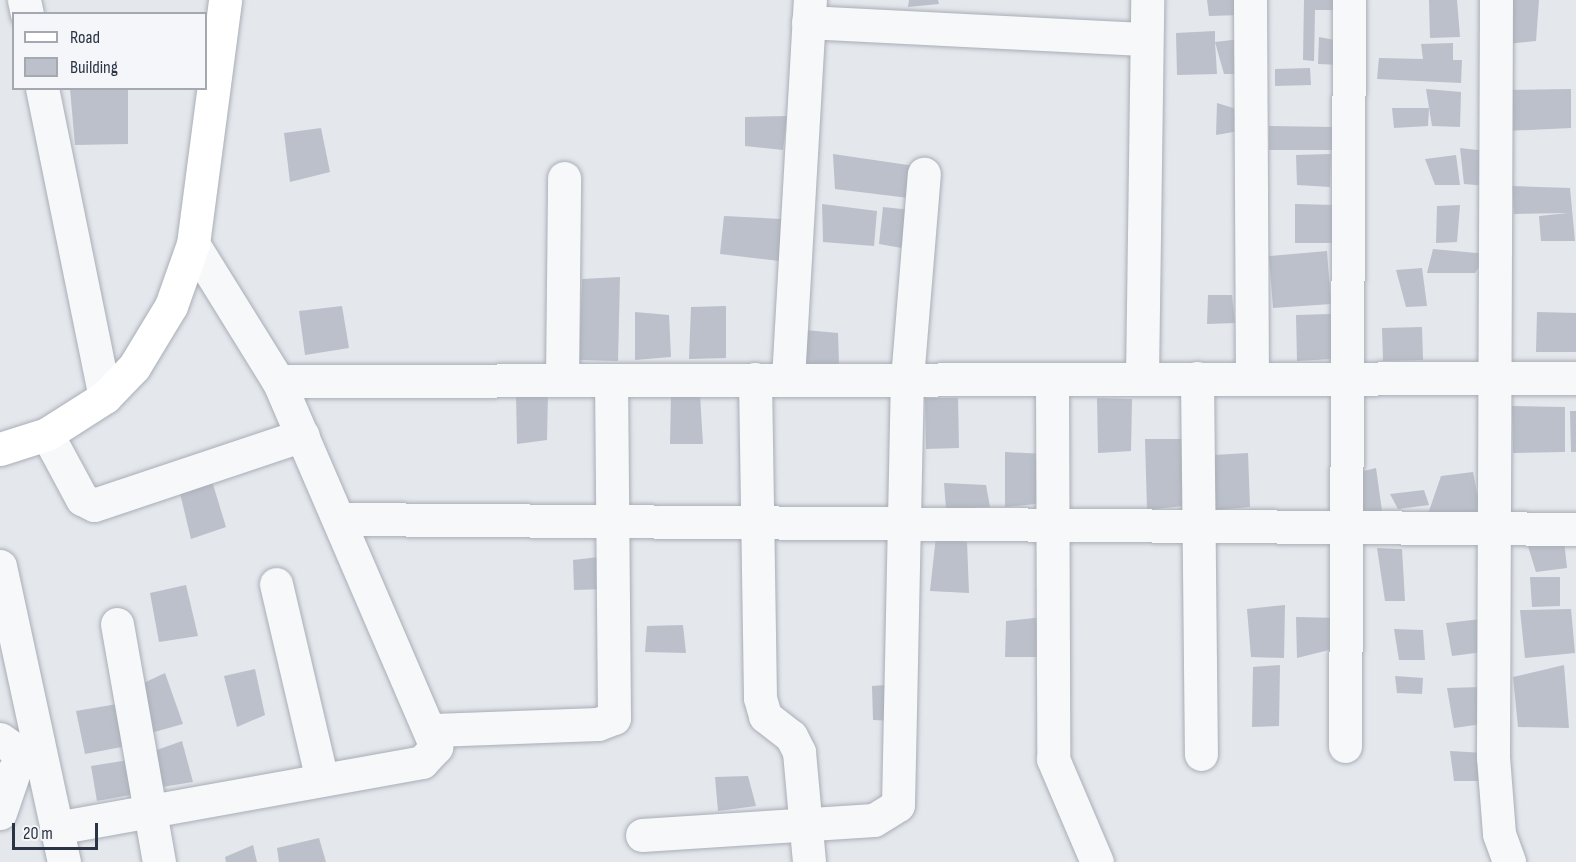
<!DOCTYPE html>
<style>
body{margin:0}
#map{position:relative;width:1576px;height:862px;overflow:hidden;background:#e4e7ec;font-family:"Sofia Sans Condensed",sans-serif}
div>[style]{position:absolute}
.building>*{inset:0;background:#bbc0ca}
.roads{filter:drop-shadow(0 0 2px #a9aeb7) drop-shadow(0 0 2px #a9aeb7)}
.minor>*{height:33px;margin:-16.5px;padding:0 16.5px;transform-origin:16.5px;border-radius:16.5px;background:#f7f8fa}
.secondary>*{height:33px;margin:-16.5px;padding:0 16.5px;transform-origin:16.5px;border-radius:16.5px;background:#fff}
span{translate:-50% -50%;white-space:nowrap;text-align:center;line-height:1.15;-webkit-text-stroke:4.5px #f4f6f9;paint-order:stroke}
.legend{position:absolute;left:12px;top:12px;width:195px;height:78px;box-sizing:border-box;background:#f4f6f9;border:2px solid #a4a8b1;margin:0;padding:8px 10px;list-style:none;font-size:18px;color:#2b3445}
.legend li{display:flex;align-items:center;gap:12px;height:30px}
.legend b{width:30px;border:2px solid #a4a8b1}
.scale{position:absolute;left:12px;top:823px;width:86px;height:27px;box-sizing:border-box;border:3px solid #2b3445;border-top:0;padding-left:8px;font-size:18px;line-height:21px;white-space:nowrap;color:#2b3445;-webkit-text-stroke:4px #f4f6f9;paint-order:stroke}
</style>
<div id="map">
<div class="building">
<div style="clip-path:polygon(909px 0,938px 0,939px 4px,908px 7px)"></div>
<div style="clip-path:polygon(1207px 0,1240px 0,1240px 15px,1209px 16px)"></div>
<div style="clip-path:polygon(1304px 0,1333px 0,1333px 10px,1315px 10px,1314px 61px,1303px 60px)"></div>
<div style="clip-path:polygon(1429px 0,1457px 0,1460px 37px,1430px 38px)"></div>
<div style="clip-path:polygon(1504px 0,1539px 0,1536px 41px,1506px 44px)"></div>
<div style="clip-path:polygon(1215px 31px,1215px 42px,1241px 39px,1242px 74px,1224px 74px,1215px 42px,1217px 74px,1177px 75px,1176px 33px)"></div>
<div style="clip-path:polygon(1319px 37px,1340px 41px,1342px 65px,1318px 64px)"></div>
<div style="clip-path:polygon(1453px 43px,1453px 60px,1462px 60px,1461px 83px,1377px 79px,1379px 58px,1423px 59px,1421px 44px)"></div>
<div style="clip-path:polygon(1310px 68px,1311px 85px,1275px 86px,1275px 69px)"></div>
<div style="clip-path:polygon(128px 88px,128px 144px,75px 145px,70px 89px)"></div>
<div style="clip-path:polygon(1426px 89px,1461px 92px,1460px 127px,1432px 126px)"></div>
<div style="clip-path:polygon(1571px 89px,1571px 128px,1505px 131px,1504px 90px)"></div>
<div style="clip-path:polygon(1217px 103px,1243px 111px,1239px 131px,1216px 135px)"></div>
<div style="clip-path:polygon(1392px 108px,1429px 108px,1428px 126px,1394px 128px)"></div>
<div style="clip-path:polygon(787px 116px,783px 150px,745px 146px,745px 117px)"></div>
<div style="clip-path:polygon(1269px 126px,1332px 127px,1332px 150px,1269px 150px)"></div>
<div style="clip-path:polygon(321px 128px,330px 172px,290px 182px,284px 133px)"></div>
<div style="clip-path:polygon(1460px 148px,1486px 151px,1488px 186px,1464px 184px)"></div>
<div style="clip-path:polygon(833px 154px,915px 166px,917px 199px,835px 189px)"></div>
<div style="clip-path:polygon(1331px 154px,1330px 187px,1297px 185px,1296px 155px)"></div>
<div style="clip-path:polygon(1456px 155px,1460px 185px,1435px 185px,1425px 159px)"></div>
<div style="clip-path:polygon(1512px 186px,1570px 188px,1575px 241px,1541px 241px,1539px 216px,1568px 213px,1514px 214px)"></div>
<div style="clip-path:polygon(822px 204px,877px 211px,874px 246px,823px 242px)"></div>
<div style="clip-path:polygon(1295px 204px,1336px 205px,1335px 243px,1295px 243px)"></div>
<div style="clip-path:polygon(1460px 205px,1457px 242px,1436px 243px,1437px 206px)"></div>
<div style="clip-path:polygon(883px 207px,921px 211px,913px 250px,879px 244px)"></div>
<div style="clip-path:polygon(724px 216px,781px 219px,780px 261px,720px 254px)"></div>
<div style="clip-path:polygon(1433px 249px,1487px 254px,1475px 273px,1427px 273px)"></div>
<div style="clip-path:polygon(1327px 251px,1331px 304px,1273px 308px,1269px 256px)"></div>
<div style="clip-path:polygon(1422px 268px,1427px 306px,1406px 307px,1396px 270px)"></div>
<div style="clip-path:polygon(620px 277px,618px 361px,579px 360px,582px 279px)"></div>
<div style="clip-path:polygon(1208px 295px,1232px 295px,1235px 323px,1207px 324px)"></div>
<div style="clip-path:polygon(342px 306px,349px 348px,305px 355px,299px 311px)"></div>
<div style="clip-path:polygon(726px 306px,726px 358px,689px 359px,691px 307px)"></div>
<div style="clip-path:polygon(635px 312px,669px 315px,671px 357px,635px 360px)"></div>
<div style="clip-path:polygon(1537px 312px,1576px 313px,1576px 352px,1536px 352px)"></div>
<div style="clip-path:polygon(1331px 314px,1332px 359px,1297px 361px,1296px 315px)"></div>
<div style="clip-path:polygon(1422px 327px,1423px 360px,1383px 361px,1382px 328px)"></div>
<div style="clip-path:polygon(805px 330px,838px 333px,839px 365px,805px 364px)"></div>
<div style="clip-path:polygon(548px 391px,547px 440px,517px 444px,516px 392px)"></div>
<div style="clip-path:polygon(671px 394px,700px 395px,703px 444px,670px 444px)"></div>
<div style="clip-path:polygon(925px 398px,958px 398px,959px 448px,926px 449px)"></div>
<div style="clip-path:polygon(1097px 398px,1132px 399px,1131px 451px,1098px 453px)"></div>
<div style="clip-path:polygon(1512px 406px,1565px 407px,1565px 452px,1513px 453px)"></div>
<div style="clip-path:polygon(1570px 411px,1576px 411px,1576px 452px,1571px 452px)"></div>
<div style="clip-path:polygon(1145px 439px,1189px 439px,1192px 505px,1147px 510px)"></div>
<div style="clip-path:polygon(1005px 452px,1046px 454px,1047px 503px,1005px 507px)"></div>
<div style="clip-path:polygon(1248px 453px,1250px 507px,1216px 510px,1213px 455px)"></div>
<div style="clip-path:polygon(1376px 468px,1383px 518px,1359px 517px,1355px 473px)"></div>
<div style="clip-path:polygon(1473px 472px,1481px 513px,1428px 514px,1441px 476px)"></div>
<div style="clip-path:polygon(212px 481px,226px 527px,191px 539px,179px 489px)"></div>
<div style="clip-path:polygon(944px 483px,986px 485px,990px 507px,946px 509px)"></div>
<div style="clip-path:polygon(1424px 490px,1429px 505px,1398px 509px,1390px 494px)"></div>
<div style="clip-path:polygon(936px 536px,967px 542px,969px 593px,930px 591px)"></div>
<div style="clip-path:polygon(1564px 540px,1567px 568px,1536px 572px,1527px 543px)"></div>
<div style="clip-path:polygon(1377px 548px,1402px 549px,1405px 601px,1385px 601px)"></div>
<div style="clip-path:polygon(607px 556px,606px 589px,574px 590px,573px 560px)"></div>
<div style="clip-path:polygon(1530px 577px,1560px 577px,1560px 606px,1532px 607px)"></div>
<div style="clip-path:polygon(186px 585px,198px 636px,159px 642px,150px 593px)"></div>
<div style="clip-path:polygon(1285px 605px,1284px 658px,1251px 657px,1247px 609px)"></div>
<div style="clip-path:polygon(1571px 609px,1575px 653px,1525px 658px,1520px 610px)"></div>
<div style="clip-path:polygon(1043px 617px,1046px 657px,1005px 657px,1006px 621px)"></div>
<div style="clip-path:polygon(1296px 617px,1340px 618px,1337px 648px,1297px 658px)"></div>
<div style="clip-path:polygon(1481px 619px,1483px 652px,1452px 656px,1446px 623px)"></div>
<div style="clip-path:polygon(683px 625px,686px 653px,645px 652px,647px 626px)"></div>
<div style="clip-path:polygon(1394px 629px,1423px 630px,1425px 660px,1399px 660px)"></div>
<div style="clip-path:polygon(1280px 665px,1279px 726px,1252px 727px,1253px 667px)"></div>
<div style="clip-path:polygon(1564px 665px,1569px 728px,1518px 727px,1513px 677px)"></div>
<div style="clip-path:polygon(255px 669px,265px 715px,237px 727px,224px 676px)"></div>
<div style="clip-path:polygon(165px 673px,183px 724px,147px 734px,135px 687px)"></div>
<div style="clip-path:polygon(1395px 676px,1423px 678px,1422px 694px,1397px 693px)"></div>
<div style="clip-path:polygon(898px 684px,897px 721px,873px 720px,872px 686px)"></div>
<div style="clip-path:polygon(1481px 687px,1482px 724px,1454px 728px,1447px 688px)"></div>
<div style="clip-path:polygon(123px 703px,132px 745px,85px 754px,76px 711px)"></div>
<div style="clip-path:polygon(182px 741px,193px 782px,162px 787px,154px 751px)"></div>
<div style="clip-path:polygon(1450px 751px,1485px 753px,1487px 781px,1454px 781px)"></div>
<div style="clip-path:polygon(135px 759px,141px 793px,97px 801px,91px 766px)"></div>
<div style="clip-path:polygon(748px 776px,756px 806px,718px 811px,715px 777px)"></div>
<div style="clip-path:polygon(319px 838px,326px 862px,279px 862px,277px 848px)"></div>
<div style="clip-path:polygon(253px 845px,257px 862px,226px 862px,225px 857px)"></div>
</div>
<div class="roads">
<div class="minor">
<div style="left:24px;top:0;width:14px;rotate:78deg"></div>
<div style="left:1250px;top:0;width:378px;rotate:89.7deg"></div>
<div style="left:1496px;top:0;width:757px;rotate:90.23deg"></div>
<div style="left:1493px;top:757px;width:77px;rotate:85.5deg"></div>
<div style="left:1499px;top:834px;width:30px;rotate:70deg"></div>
<div style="left:808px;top:22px;width:338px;rotate:2.9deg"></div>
<div style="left:42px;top:88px;width:315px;rotate:78.5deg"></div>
<div style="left:1142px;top:378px;width:378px;rotate:-89.2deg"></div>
<div style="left:1197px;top:378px;width:376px;rotate:89.4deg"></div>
<div style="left:755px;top:379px;width:319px;rotate:89.1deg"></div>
<div style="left:760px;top:698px;width:19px;rotate:74deg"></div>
<div style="left:765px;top:716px;width:33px;rotate:38deg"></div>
<div style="left:791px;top:736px;width:18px;rotate:63deg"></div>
<div style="left:799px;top:752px;width:110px;rotate:84.8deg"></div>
<div style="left:788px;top:379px;width:380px;rotate:-86.7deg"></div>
<div style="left:1052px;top:379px;width:380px;rotate:89.8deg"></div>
<div style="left:1053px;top:759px;width:112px;rotate:66.9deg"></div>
<div style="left:562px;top:380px;width:202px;rotate:-89.4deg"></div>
<div style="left:278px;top:381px;width:1298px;rotate:-0.13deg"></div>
<div style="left:47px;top:434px;width:74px;rotate:61.7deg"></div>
<div style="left:82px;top:499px;width:13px;rotate:27deg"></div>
<div style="left:94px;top:505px;width:220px;rotate:-18.5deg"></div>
<div style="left:342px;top:519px;width:1234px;rotate:0.46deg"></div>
<div style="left:0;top:566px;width:303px;rotate:77.8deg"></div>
<div style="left:276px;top:584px;width:201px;rotate:76.8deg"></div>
<div style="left:117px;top:624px;width:242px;rotate:80deg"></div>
<div style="left:434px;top:730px;width:164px;rotate:-2.1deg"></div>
<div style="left:598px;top:724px;width:17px;rotate:-21deg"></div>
<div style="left:614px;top:718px;width:338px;rotate:-90.5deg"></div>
<div style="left:0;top:739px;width:28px;rotate:35deg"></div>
<div style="left:1345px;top:746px;width:746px;rotate:-89.69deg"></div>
<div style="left:0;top:813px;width:46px;rotate:-71.2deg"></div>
<div style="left:15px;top:769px;width:36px;rotate:-51deg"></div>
<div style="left:56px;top:828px;width:372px;rotate:-10.2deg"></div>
<div style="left:422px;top:762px;width:21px;rotate:-47deg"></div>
<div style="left:436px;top:747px;width:399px;rotate:-113.3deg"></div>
<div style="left:278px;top:381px;width:161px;rotate:-121.8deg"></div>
<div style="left:642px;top:835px;width:232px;rotate:-3.7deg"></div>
<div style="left:874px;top:820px;width:28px;rotate:-32deg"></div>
<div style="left:898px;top:805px;width:426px;rotate:-88.8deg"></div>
<div style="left:907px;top:379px;width:206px;rotate:-85.3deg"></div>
</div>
<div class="secondary">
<div style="left:0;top:449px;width:49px;rotate:-17.7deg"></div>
<div style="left:47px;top:434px;width:69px;rotate:-32.5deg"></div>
<div style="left:105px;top:397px;width:42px;rotate:-46deg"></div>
<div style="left:134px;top:367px;width:71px;rotate:-58.8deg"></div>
<div style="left:171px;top:306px;width:66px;rotate:-70.5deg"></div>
<div style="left:193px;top:244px;width:246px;rotate:-82.5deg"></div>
</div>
</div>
<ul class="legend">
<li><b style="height:8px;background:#fff"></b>Road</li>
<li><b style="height:16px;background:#bbc0ca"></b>Building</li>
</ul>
<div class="scale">20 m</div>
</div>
